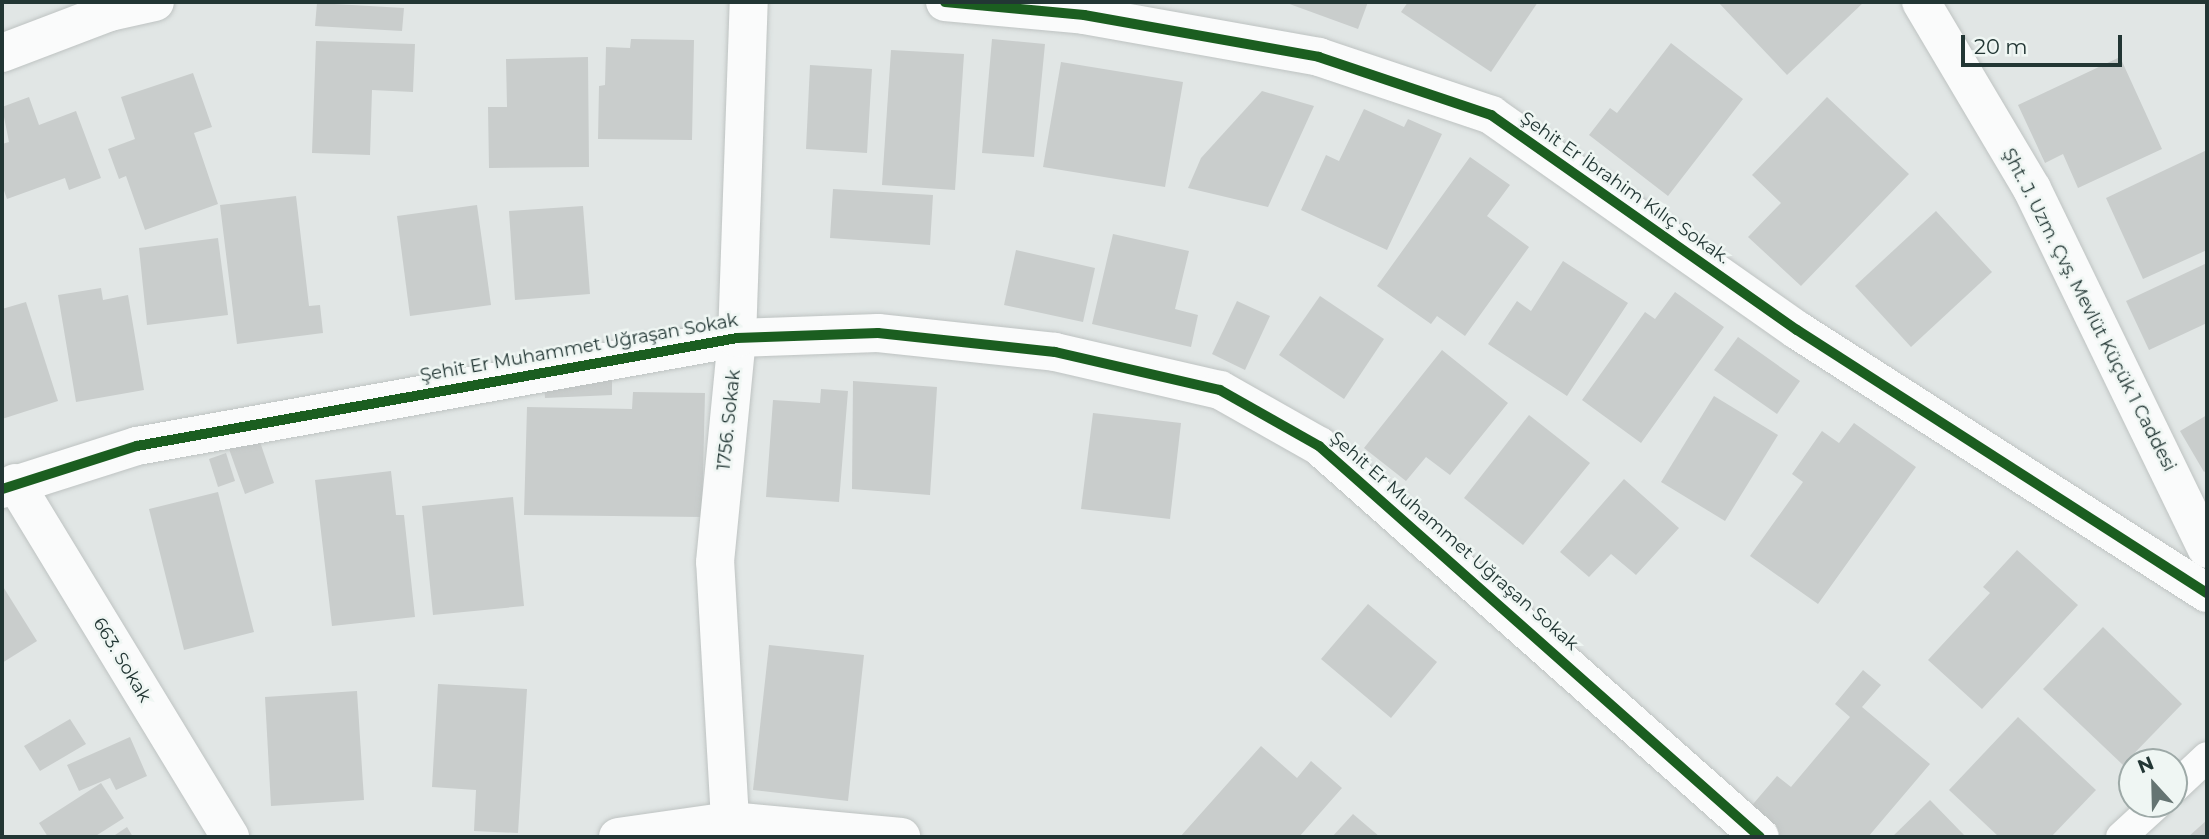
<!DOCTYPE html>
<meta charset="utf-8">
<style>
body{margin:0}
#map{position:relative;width:2209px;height:839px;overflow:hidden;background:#e1e6e5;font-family:Montserrat,sans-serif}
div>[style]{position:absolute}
.building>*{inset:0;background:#c9cdcc}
.roads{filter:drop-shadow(0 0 2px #bec3c2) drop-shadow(0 0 2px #bec3c2)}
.service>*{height:30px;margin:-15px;padding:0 15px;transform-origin:15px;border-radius:15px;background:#fafbfb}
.minor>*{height:38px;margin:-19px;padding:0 19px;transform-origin:19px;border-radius:19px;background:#fafbfb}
.cycleway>*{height:10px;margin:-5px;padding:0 5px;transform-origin:5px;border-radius:5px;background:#1b5e20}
span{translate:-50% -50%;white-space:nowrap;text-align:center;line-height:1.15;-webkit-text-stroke:5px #eff6f3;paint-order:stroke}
.street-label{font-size:18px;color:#223634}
.frame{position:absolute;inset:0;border:4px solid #223634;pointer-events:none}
.north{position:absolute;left:2118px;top:748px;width:70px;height:70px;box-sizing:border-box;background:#eff6f3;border:2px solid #9da9a7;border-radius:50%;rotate:338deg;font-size:19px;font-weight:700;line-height:28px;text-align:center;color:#223634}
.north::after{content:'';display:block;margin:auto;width:24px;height:32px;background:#657472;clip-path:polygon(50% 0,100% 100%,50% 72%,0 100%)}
.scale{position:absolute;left:1961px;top:35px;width:161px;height:32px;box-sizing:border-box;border:4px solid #223634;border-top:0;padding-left:9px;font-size:21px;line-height:24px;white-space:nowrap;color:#223634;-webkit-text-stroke:5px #eff6f3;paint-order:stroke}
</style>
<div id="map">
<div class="building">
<div style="clip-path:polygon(1284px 2px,1368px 2px,1358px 29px)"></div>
<div style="clip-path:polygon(1408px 2px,1538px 2px,1491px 72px,1401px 12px)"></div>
<div style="clip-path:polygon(1718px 2px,1864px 2px,1787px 75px)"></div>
<div style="clip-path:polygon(317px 3px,404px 8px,402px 31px,315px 26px)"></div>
<div style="clip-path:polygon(631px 39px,694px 40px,692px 140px,598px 139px,599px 86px,605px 85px,606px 47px,630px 48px)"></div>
<div style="clip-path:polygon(992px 39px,1045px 44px,1034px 157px,982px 153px)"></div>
<div style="clip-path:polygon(316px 41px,415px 44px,413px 92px,372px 90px,370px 155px,312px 153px)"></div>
<div style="clip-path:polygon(1671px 43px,1743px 99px,1668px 196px,1589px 135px,1610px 108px,1617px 113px)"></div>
<div style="clip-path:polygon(891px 50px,964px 54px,955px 190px,882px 185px)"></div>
<div style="clip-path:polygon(588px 57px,589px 167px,489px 168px,488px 107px,507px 107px,506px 59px)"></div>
<div style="clip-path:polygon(2120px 57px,2162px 149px,2078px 188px,2063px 154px,2045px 163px,2018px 105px)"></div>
<div style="clip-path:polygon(1061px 62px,1183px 82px,1165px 187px,1043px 167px)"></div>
<div style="clip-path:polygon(810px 65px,872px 69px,867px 153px,806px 149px)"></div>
<div style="clip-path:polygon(193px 73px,212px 127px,194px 133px,218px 204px,145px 230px,126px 176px,119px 179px,108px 149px,135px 139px,121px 97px)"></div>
<div style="clip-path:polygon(1262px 91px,1314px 106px,1268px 207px,1188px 188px,1201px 158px)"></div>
<div style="clip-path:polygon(29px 97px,39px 125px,76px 111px,101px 178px,69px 190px,65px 178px,7px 199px,2px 185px,2px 144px,9px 142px,2px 107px)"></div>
<div style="clip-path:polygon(1827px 97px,1909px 174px,1801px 286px,1748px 237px,1781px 203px,1752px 175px)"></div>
<div style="clip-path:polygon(1364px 109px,1404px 127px,1408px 119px,1442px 134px,1387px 250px,1301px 210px,1326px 155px,1339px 161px)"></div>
<div style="clip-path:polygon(2207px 150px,2207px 250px,2143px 279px,2106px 198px)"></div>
<div style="clip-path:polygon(1470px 157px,1510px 185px,1487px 216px,1529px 247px,1465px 336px,1437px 316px,1431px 324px,1377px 286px)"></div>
<div style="clip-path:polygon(833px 189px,933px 195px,930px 245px,830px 238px)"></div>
<div style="clip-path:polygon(296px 196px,309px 306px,320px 305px,323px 333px,237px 344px,220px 205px)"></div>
<div style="clip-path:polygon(477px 205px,491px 305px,410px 316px,397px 216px)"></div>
<div style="clip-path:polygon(583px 206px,590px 294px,515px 300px,509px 211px)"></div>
<div style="clip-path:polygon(1936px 211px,1992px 272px,1911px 347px,1855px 286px)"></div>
<div style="clip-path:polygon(1113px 234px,1189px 251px,1175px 309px,1198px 315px,1191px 347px,1092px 324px)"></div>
<div style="clip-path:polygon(218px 238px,228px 315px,147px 325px,139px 248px)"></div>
<div style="clip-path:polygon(1016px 250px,1095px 268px,1083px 322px,1004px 305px)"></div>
<div style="clip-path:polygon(1563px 261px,1628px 303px,1567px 396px,1488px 344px,1517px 301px,1531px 311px)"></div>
<div style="clip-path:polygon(2207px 263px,2207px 323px,2149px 350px,2126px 301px)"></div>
<div style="clip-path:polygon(101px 288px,103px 300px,128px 295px,144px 390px,76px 402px,58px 295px)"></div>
<div style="clip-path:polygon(1675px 292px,1724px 327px,1641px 443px,1582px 400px,1645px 312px,1655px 319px)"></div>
<div style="clip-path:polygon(1320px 296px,1384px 339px,1344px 399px,1279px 355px)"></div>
<div style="clip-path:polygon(1237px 301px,1270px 316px,1245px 370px,1212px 354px)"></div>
<div style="clip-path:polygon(26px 302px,58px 401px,2px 419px,2px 309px)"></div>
<div style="clip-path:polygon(1738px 337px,1800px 381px,1777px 414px,1714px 370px)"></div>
<div style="clip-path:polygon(1442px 350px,1508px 403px,1450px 475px,1426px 457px,1406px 481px,1364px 448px)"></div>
<div style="clip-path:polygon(612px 376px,612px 395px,545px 398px,544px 379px)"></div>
<div style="clip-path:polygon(853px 381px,937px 387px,930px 495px,852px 489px)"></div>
<div style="clip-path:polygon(821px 389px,848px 391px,839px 502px,766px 497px,773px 400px,820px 403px)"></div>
<div style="clip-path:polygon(633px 392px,705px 393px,702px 517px,524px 515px,527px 407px,632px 409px)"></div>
<div style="clip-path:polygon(1714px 396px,1778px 435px,1725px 521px,1661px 482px)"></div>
<div style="clip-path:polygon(1093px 413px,1181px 423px,1170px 519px,1081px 509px)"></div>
<div style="clip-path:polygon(1529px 415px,1590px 463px,1523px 545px,1464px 498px)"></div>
<div style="clip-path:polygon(2207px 415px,2207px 470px,2204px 472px,2180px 431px)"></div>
<div style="clip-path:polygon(1854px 423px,1916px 467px,1818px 604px,1750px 556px,1803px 482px,1792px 474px,1822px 431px,1839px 443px)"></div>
<div style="clip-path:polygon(259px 439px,274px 483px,245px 494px,229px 449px)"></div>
<div style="clip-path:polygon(226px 453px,235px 481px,218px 487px,209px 459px)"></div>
<div style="clip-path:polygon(391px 471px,396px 515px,404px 515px,415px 617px,332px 626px,315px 480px)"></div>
<div style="clip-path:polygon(1624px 479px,1679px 528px,1636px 575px,1611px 554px,1589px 577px,1560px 552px)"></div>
<div style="clip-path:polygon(218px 492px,254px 632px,184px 650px,149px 509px)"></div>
<div style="clip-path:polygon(513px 497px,524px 606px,433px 615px,422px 506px)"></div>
<div style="clip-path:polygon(2017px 550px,2078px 605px,1982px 709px,1928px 660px,1990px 593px,1983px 587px)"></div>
<div style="clip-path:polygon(2px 585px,37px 641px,2px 663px)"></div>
<div style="clip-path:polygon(1368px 604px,1437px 662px,1391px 718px,1321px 659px)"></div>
<div style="clip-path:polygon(2103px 627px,2182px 704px,2123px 765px,2043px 689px)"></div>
<div style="clip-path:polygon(769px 645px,864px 655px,848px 801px,753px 790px)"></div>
<div style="clip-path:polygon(1863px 670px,1881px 685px,1862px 707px,1930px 764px,1868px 837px,1780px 837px,1748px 810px,1777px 776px,1791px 787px,1850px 717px,1835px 704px)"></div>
<div style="clip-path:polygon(438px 684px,527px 689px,518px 833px,474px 831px,476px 790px,432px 787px)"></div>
<div style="clip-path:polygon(357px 691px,364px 800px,271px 806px,265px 697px)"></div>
<div style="clip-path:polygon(2018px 717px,2096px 790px,2051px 837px,1999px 837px,1949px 790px)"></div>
<div style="clip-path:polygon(70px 719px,86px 744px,40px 771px,24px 746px)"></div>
<div style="clip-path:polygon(130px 737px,147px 776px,116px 790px,110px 778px,79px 791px,67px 765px)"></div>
<div style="clip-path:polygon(1261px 746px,1297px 778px,1311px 761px,1342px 788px,1299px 837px,1180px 837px)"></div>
<div style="clip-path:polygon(101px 783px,124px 818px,94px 837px,48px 837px,39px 823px)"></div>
<div style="clip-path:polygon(1930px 800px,1966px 837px,1892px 837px)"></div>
<div style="clip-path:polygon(1353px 814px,1380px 837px,1332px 837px)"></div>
<div style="clip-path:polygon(2207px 820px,2207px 837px,2188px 837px)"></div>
<div style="clip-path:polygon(127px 827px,133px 837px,112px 837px)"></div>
</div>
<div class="roads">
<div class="service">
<div style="left:2174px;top:788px;width:45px;rotate:-43.2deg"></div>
<div style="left:2121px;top:837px;width:49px;rotate:-42.5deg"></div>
</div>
<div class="minor">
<div style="left:945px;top:2px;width:140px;rotate:5.3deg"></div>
<div style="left:1084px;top:15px;width:239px;rotate:10.1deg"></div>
<div style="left:1319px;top:57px;width:182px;rotate:18.6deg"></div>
<div style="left:1491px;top:115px;width:374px;rotate:35.1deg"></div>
<div style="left:1797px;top:330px;width:487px;rotate:32.7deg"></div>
<div style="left:1921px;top:2px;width:217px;rotate:59.3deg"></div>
<div style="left:2032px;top:189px;width:400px;rotate:64.1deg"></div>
<div style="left:2px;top:53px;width:116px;rotate:-20.8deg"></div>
<div style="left:110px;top:12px;width:46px;rotate:-12.5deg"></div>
<div style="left:15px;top:483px;width:414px;rotate:58.7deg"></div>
<div style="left:2px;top:489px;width:142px;rotate:-17.7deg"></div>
<div style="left:137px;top:446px;width:610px;rotate:-10.2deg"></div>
<div style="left:737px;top:338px;width:141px;rotate:-2deg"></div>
<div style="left:878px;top:333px;width:178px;rotate:6.1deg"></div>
<div style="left:1055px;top:352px;width:169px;rotate:13deg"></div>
<div style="left:1220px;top:390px;width:114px;rotate:29.5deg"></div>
<div style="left:1319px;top:446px;width:589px;rotate:41.56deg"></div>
<div style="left:618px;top:837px;width:113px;rotate:-8.1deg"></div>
<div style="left:730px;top:821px;width:172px;rotate:5.3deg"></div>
<div style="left:731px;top:837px;width:275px;rotate:-93.3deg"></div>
<div style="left:715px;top:562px;width:225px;rotate:-84.4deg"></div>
<div style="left:737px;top:338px;width:336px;rotate:-88deg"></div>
</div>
</div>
<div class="cycleway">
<div style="left:945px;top:2px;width:140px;rotate:5.3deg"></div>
<div style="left:1084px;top:15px;width:239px;rotate:10.1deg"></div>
<div style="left:1319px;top:57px;width:182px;rotate:18.6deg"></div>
<div style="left:1491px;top:115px;width:374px;rotate:35.1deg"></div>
<div style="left:1797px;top:330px;width:487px;rotate:32.7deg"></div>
<div style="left:2px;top:489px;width:142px;rotate:-17.7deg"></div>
<div style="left:137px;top:446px;width:610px;rotate:-10.2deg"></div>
<div style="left:737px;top:338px;width:141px;rotate:-2deg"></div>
<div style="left:878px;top:333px;width:178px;rotate:6.1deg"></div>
<div style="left:1055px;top:352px;width:169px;rotate:13deg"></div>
<div style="left:1220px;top:390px;width:114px;rotate:29.5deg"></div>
<div style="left:1319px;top:446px;width:589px;rotate:41.56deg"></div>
</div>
<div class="street-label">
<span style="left:1625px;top:188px;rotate:35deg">Şehit Er İbrahim Kılıç Sokak.</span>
<span style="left:2089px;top:310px;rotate:63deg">Şht. J. Uzm. Çvş. Mevlüt Küçük 1 Caddesi</span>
<span style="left:579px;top:348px;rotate:-10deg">Şehit Er Muhammet Uğraşan Sokak</span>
<span style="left:729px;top:420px;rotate:-84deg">1756. Sokak</span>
<span style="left:1454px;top:541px;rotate:41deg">Şehit Er Muhammet Uğraşan Sokak</span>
<span style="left:122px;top:660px;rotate:59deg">663. Sokak</span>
</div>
<div class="frame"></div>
<div class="north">N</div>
<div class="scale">20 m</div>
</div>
